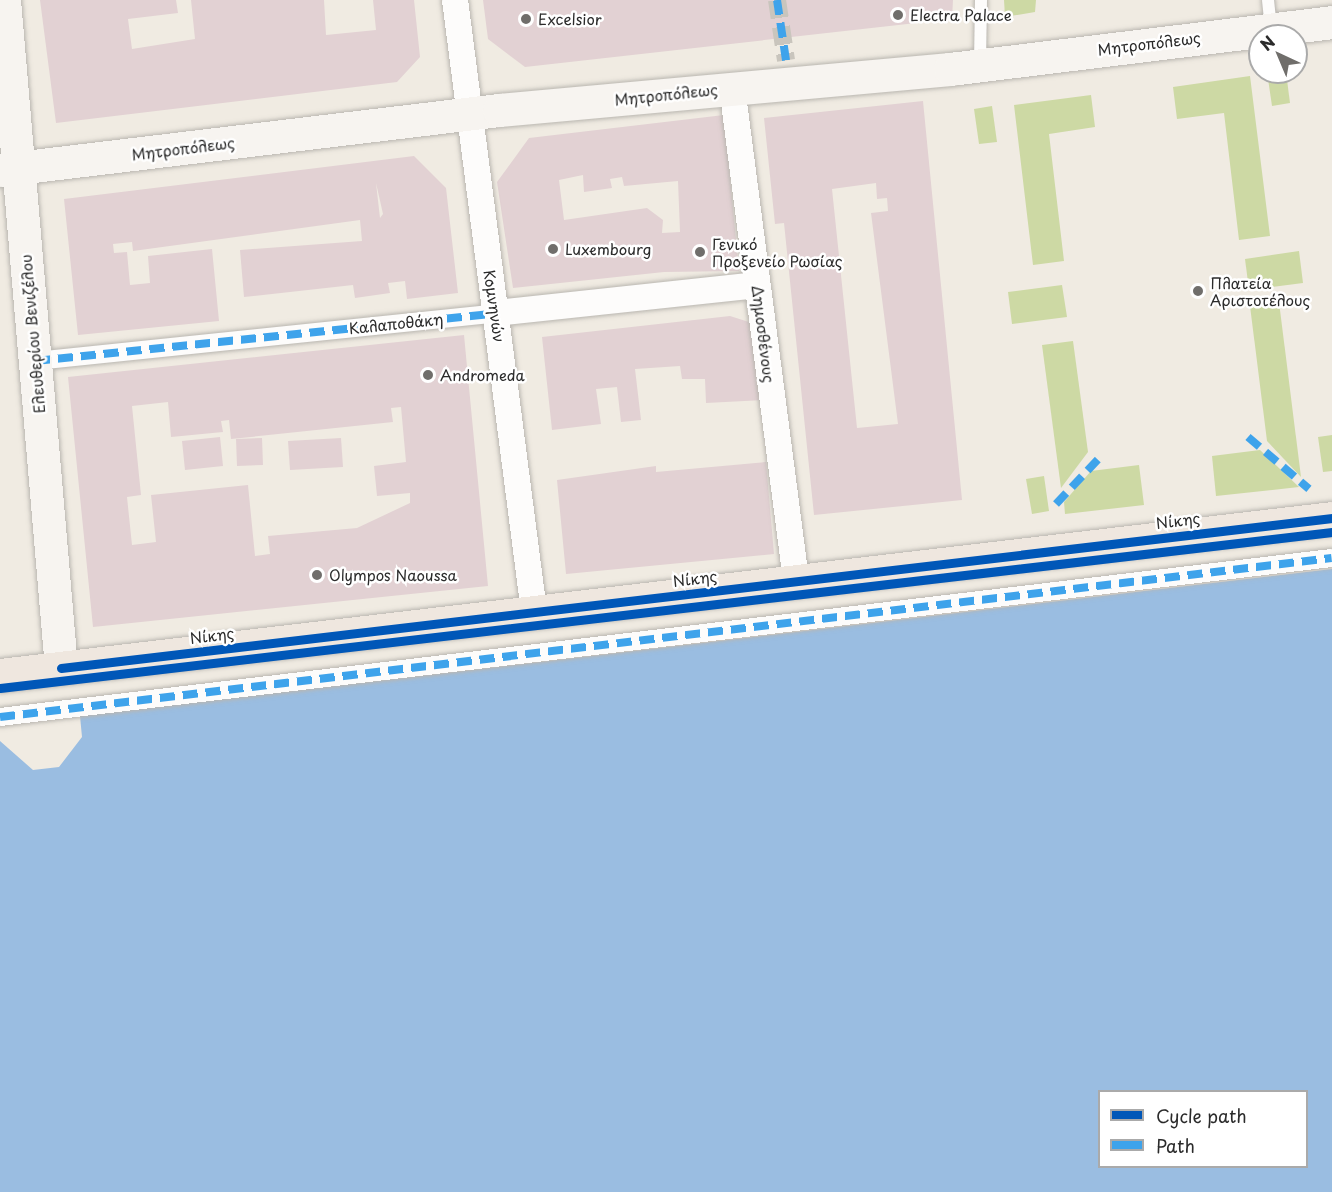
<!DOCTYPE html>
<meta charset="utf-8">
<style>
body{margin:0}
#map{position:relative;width:1332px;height:1192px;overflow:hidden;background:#f0ebe2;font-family:"Playpen Sans",sans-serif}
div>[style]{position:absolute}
.green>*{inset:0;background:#cdd9a4}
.water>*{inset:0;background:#9abde1}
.building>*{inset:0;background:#e2d1d3}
.pedestrian-tunnel>*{height:18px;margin-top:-9px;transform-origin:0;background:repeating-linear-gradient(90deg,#c9c5bd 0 18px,transparent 0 27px)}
.roads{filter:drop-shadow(0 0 2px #b9b6b0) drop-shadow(0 0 2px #b9b6b0)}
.service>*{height:12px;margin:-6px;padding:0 6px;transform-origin:6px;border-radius:6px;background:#fdfcfb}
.pedestrian>*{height:18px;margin:-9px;padding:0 9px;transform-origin:9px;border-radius:9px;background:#fdfcfb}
.minor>*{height:26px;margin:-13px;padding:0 13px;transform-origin:13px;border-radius:13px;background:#fdfcfb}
.secondary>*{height:33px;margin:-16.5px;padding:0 16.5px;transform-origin:16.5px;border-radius:16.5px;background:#f7f4f0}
.primary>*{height:33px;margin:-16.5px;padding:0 16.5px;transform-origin:16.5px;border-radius:16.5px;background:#efe7df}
.quiet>*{height:8px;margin-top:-4px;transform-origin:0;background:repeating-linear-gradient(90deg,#3ea3eb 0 15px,transparent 0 23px)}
.cycleway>*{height:9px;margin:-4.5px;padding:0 4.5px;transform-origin:4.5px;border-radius:4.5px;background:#0057b8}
.dots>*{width:16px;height:16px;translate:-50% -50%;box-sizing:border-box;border:3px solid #fff;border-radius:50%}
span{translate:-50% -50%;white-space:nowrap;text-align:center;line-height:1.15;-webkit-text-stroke:5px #fff;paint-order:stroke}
.poi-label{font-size:15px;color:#2b2b2b}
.left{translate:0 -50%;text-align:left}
.street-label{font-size:15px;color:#2b2b2b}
.legend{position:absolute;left:1098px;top:1090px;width:210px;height:78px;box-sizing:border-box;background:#fff;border:2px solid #aaa;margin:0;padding:8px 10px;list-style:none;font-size:18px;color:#2b2b2b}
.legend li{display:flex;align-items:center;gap:12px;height:30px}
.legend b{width:30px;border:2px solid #aaa}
.north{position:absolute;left:1248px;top:24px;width:60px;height:60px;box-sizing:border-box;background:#fff;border:2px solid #aaa;border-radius:50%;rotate:316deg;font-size:16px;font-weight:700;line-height:24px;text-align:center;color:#2b2b2b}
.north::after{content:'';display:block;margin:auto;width:21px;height:27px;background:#706e6b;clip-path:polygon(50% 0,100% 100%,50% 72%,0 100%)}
</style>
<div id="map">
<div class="green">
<div style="clip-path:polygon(1004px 0,1036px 0,1035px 12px,1005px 17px)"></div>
<div style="clip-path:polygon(1267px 72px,1286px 72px,1290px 103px,1272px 106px)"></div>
<div style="clip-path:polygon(1250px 76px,1270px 236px,1239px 240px,1224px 113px,1177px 119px,1173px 87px)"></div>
<div style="clip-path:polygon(1091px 95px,1095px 127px,1049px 134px,1064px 261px,1033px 265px,1014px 105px)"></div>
<div style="clip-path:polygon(992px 106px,997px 142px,979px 144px,974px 109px)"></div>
<div style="clip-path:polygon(1299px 251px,1303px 283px,1249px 290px,1245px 259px)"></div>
<div style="clip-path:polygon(1062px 285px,1067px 317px,1012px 324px,1008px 292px)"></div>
<div style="clip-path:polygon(1279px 302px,1301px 477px,1267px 441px,1250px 306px)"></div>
<div style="clip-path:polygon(1073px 341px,1088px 452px,1061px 488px,1042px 345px)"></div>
<div style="clip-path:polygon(1332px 435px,1332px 471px,1323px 472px,1318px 437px)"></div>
<div style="clip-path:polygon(1260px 450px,1299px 487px,1216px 496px,1212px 456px)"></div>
<div style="clip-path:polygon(1139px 465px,1144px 505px,1065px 514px,1064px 502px,1091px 471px)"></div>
<div style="clip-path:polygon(1044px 476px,1049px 511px,1032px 514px,1026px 479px)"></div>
</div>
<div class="water">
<div style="clip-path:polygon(evenodd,1332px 569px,1332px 1192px,0 1192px,0 741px,33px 770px,59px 767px,82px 737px,80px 716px,1332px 569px,1100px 1092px,1306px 1092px,1306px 1166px,1100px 1166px,1100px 1092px)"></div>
</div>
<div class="building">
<div style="clip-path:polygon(40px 0,176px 0,178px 13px,128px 19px,132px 49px,195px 39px,191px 0,324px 0,326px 35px,376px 30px,373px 0,414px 0,420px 57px,397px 82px,56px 123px)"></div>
<div style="clip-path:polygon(483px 0,953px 0,952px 19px,525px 67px,488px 39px)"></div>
<div style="clip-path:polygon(evenodd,923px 101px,962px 500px,814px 515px,784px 223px,775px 224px,764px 118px,923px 101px,876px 183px,877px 199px,887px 198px,888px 211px,871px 213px,898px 424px,857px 428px,832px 189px,876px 183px)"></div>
<div style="clip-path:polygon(evenodd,724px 115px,739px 271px,664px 272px,513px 288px,497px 182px,529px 138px,724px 115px,583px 175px,584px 192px,612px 188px,610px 179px,622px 177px,624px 186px,678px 181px,680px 232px,662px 233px,663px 220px,647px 208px,564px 220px,559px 180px,583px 175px)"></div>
<div style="clip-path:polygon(evenodd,414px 156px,446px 188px,458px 293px,407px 299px,405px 281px,388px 283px,390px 293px,355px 298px,353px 285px,244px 297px,240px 250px,362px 241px,360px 220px,133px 251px,132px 242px,113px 244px,114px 253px,127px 252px,130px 285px,150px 283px,148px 256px,212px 249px,219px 321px,78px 335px,64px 199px,414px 156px,376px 183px,383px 214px,380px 218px,376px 183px)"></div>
<div style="clip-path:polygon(730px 316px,752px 323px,765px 400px,706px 403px,705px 379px,682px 379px,680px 366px,635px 369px,641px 420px,621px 422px,617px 387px,596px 389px,601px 424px,552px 430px,542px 337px)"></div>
<div style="clip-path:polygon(evenodd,464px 335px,488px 586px,93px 627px,68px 377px,464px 335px,168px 402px,171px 437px,223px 432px,221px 421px,229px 420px,231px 439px,393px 422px,391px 408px,401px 407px,406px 462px,374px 466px,377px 496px,410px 493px,410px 503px,357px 528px,268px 536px,270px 554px,255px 556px,248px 485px,151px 495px,156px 542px,132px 545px,127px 497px,141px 495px,132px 406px,168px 402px)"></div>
<div style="clip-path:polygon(220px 437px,223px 466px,185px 470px,182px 441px)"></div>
<div style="clip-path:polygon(262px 438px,263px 465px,237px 466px,236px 439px)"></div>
<div style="clip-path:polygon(341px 438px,343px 467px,290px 470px,288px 441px)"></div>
<div style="clip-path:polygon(766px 462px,774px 554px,566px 574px,557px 480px,656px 466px,656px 472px)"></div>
</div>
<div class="pedestrian-tunnel">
<div style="left:777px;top:0;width:61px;rotate:81.5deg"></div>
</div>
<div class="roads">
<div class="service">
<div style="left:1268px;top:0;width:28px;rotate:84deg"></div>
<div style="left:980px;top:63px;width:63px;rotate:-89.1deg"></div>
</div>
<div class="pedestrian">
<div style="left:35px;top:361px;width:463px;rotate:-5.9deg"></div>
<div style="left:0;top:717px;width:1341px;rotate:-6.81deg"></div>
</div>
<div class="minor">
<div style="left:455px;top:0;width:617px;rotate:82.64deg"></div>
<div style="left:732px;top:87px;width:498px;rotate:82.6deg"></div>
<div style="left:496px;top:313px;width:262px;rotate:-6.1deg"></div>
</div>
<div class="secondary">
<div style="left:4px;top:0;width:670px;rotate:85.12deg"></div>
<div style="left:0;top:170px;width:503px;rotate:-6.86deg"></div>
<div style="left:499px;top:110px;width:453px;rotate:-5.2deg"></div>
<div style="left:950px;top:69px;width:385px;rotate:-7deg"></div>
</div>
<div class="primary">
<div style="left:0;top:675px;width:1341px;rotate:-6.72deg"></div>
</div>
</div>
<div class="quiet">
<div style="left:777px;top:0;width:61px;rotate:81.5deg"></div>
<div style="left:35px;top:361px;width:463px;rotate:-5.9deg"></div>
<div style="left:1248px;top:437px;width:80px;rotate:40.4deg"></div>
<div style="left:1056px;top:504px;width:67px;rotate:-46.8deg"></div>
<div style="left:0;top:717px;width:1341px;rotate:-6.81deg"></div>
</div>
<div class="cycleway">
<div style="left:61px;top:668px;width:1280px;rotate:-6.73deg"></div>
<div style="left:0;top:688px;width:1341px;rotate:-6.68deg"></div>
</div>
<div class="dots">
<div style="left:898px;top:15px;background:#706e6b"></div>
<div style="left:526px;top:19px;background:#706e6b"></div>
<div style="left:553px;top:249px;background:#706e6b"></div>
<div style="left:700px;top:252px;background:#706e6b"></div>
<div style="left:1198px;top:291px;background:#706e6b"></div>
<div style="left:428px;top:375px;background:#706e6b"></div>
<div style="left:317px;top:575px;background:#706e6b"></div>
</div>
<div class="poi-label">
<span class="left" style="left:910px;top:15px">Electra Palace</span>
<span class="left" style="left:538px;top:19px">Excelsior</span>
<span class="left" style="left:712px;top:252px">Γενικό<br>Προξενείο Ρωσίας</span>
<span class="left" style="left:565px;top:249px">Luxembourg</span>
<span class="left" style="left:1210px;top:291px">Πλατεία<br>Αριστοτέλους</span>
<span class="left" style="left:440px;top:375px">Andromeda</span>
<span class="left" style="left:329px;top:575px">Olympos Naoussa</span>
</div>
<div class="street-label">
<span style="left:1149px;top:43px;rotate:-7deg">Μητροπόλεως</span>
<span style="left:666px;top:94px;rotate:-6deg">Μητροπόλεως</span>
<span style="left:183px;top:148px;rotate:-7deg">Μητροπόλεως</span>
<span style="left:495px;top:306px;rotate:82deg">Κομνηνών</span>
<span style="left:396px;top:323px;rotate:-6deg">Καλαποθάκη</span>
<span style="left:32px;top:334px;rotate:-95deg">Ελευθερίου Βενιζέλου</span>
<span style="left:764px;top:334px;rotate:83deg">Δημοσθένους</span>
<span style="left:1178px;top:520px;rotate:-7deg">Νίκης</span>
<span style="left:695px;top:578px;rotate:-7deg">Νίκης</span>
<span style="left:212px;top:635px;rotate:-7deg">Νίκης</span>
</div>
<ul class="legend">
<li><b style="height:8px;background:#0057b8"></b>Cycle path</li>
<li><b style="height:8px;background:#3ea3eb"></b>Path</li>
</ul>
<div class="north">N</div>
</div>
